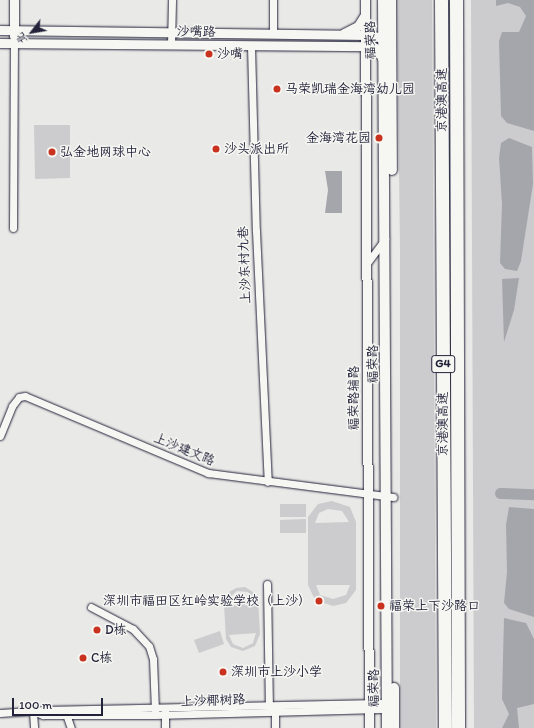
<!DOCTYPE html>
<meta charset="utf-8">
<style>
body{margin:0}
#map{position:relative;width:534px;height:728px;overflow:hidden;background:#e9e9e7;font-family:Itim,"LXGW WenKai TC",sans-serif}
div>[style]{position:absolute}
.green>*{inset:0;background:#ccccce}
.water>*{inset:0;background:#a5a5ac}
.river>*{height:11px;margin:-5.5px;padding:0 5.5px;transform-origin:5.5px;border-radius:5.5px;background:#a5a5ac}
.roads{filter:drop-shadow(0 0 1px #22223b) drop-shadow(0 0 1px #22223b)}
.minor>*{height:7px;margin:-3.5px;padding:0 3.5px;transform-origin:3.5px;border-radius:3.5px;background:#f6f6f2}
.tertiary>*{height:9px;margin:-4.5px;padding:0 4.5px;transform-origin:4.5px;border-radius:4.5px;background:#f6f6f2}
.secondary>*{height:10px;margin:-5px;padding:0 5px;transform-origin:5px;border-radius:5px;background:#f6f6f2}
.motorway>*{height:13px;margin:-6.5px;padding:0 6.5px;transform-origin:6.5px;border-radius:6.5px;background:#f6f6f2}
.dots>*{width:11px;height:11px;translate:-50% -50%;box-sizing:border-box;border:2px solid #f6f6f2;border-radius:50%}
span{translate:-50% -50%;white-space:nowrap;text-align:center;line-height:1.15;-webkit-text-stroke:3px #f6f6f2;paint-order:stroke}
.shield-label span{padding:1px 3px;background:#f6f6f2;border:1px solid;border-radius:3px;-webkit-text-stroke-width:0}
.shield-label{font-size:12px;color:#22223b;font-weight:700}
.street-label{font-size:13px;color:#22223b}
.poi-label{font-size:13px;color:#22223b}
.left{translate:0 -50%;text-align:left}
.right{translate:-100% -50%;text-align:right}
.north{position:absolute;left:12px;top:12px;width:40px;height:40px;-webkit-text-stroke:3px #f6f6f2;paint-order:stroke;rotate:239deg;font-size:11px;font-weight:700;line-height:16px;text-align:center;color:#22223b}
.north::after{content:'';display:block;margin:auto;width:14px;height:18px;background:#22223b;clip-path:polygon(50% 0,100% 100%,50% 72%,0 100%)}
.scale{position:absolute;left:12px;top:698px;width:91px;height:18px;box-sizing:border-box;border:2px solid #22223b;border-top:0;padding-left:5px;font-size:12px;line-height:14px;white-space:nowrap;color:#22223b;-webkit-text-stroke:3px #f6f6f2;paint-order:stroke}
</style>
<div id="map">
<div class="green">
<div style="clip-path:polygon(397px 0,432px 0,436px 728px,400px 728px,400px 250px)"></div>
<div style="clip-path:polygon(471px 0,534px 0,534px 728px,474px 728px)"></div>
<div style="clip-path:polygon(34px 125px,70px 125px,70px 178px,35px 179px)"></div>
<div style="clip-path:polygon(evenodd,332px 501px,350px 507px,356px 522px,356px 590px,346px 603px,333px 606px,315px 600px,308px 585px,308px 517px,318px 504px,332px 501px,328px 509px,342px 511px,349px 522px,315px 523px,319px 513px,328px 509px,332px 501px,316px 585px,350px 585px,346px 595px,333px 599px,320px 595px,316px 585px)"></div>
<div style="clip-path:polygon(280px 504px,306px 504px,306px 517px,280px 517px)"></div>
<div style="clip-path:polygon(306px 519px,306px 533px,280px 533px,280px 520px)"></div>
<div style="clip-path:polygon(evenodd,245px 587px,253px 592px,258px 599px,260px 634px,255px 646px,243px 651px,231px 647px,226px 639px,224px 605px,229px 592px,236px 588px,245px 587px,237px 591px,248px 592px,255px 604px,228px 605px,229px 598px,237px 591px,245px 587px,256px 633px,253px 643px,243px 648px,233px 644px,229px 635px,256px 633px)"></div>
<div style="clip-path:polygon(220px 631px,224px 644px,199px 653px,194px 640px)"></div>
</div>
<div class="water">
<div style="clip-path:polygon(496px 0,534px 0,534px 131px,507px 123px,501px 116px,499px 41px,502px 32px,519px 32px,526px 16px,520px 7px,508px 3px,496px 6px)"></div>
<div style="clip-path:polygon(509px 138px,532px 147px,533px 184px,521px 261px,517px 271px,505px 269px,500px 263px,502px 204px,499px 158px,501px 143px)"></div>
<div style="clip-path:polygon(325px 171px,342px 171px,342px 213px,325px 213px,328px 190px)"></div>
<div style="clip-path:polygon(519px 278px,514px 310px,504px 342px,502px 279px)"></div>
<div style="clip-path:polygon(509px 507px,534px 509px,534px 617px,509px 609px,504px 603px,507px 572px,506px 525px)"></div>
<div style="clip-path:polygon(504px 618px,526px 623px,534px 639px,534px 704px,517px 708px,519px 728px,502px 728px,509px 714px,502px 699px)"></div>
</div>
<div class="river">
<div style="left:500px;top:493px;width:34px;rotate:2deg"></div>
</div>
<div class="roads">
<div class="minor">
<div style="left:273px;top:34px;width:34px;rotate:-90deg"></div>
<div style="left:171px;top:45px;width:45px;rotate:-88.7deg"></div>
<div style="left:251px;top:46px;width:185px;rotate:88.5deg"></div>
<div style="left:256px;top:231px;width:251px;rotate:87.3deg"></div>
<div style="left:13px;top:228px;width:185px;rotate:-89.7deg"></div>
<div style="left:367px;top:263px;width:30px;rotate:-53deg"></div>
<div style="left:0;top:436px;width:32px;rotate:-68deg"></div>
<div style="left:12px;top:406px;width:11px;rotate:-52deg"></div>
<div style="left:19px;top:397px;width:6px;rotate:-9deg"></div>
<div style="left:25px;top:396px;width:199px;rotate:22.8deg"></div>
<div style="left:208px;top:473px;width:187px;rotate:7.4deg"></div>
<div style="left:267px;top:584px;width:121px;rotate:89.1deg"></div>
<div style="left:91px;top:607px;width:47px;rotate:27.6deg"></div>
<div style="left:133px;top:629px;width:23px;rotate:47deg"></div>
<div style="left:149px;top:646px;width:14px;rotate:73deg"></div>
<div style="left:153px;top:659px;width:53px;rotate:87.8deg"></div>
<div style="left:65px;top:711px;width:18px;rotate:71deg"></div>
<div style="left:33px;top:712px;width:16px;rotate:86deg"></div>
<div style="left:35px;top:712px;width:9px;rotate:21deg"></div>
<div style="left:43px;top:715px;width:112px"></div>
<div style="left:155px;top:715px;width:235px;rotate:-1.5deg"></div>
<div style="left:0;top:713px;width:44px;rotate:-3.9deg"></div>
<div style="left:44px;top:710px;width:346px;rotate:-1.2deg"></div>
<div style="left:165px;top:728px;width:17px;rotate:-90deg"></div>
<div style="left:275px;top:728px;width:17px;rotate:-90deg"></div>
</div>
<div class="tertiary">
<div style="left:14px;top:0;width:36px;rotate:90deg"></div>
<div style="left:365px;top:0;width:728px;rotate:89.69deg"></div>
<div style="left:0;top:30px;width:366px;rotate:0.8deg"></div>
<div style="left:366px;top:35px;width:24px;rotate:9deg"></div>
<div style="left:344px;top:33px;width:16px;rotate:-27deg"></div>
<div style="left:358px;top:26px;width:13px;rotate:-58deg"></div>
<div style="left:0;top:43px;width:371px;rotate:0.5deg"></div>
</div>
<div class="secondary">
<div style="left:383px;top:0;width:728px;rotate:89.69deg"></div>
<div style="left:391px;top:0;width:170px;rotate:89.7deg"></div>
<div style="left:371px;top:46px;width:9px;rotate:32deg"></div>
<div style="left:379px;top:51px;width:10px;rotate:61deg"></div>
<div style="left:394px;top:688px;width:40px;rotate:90deg"></div>
</div>
<div class="motorway">
<div style="left:441px;top:0;width:728px;rotate:89.69deg"></div>
<div style="left:456px;top:0;width:728px;rotate:89.84deg"></div>
</div>
</div>
<div class="dots">
<div style="left:209px;top:54px;background:#c8321e"></div>
<div style="left:277px;top:89px;background:#c8321e"></div>
<div style="left:379px;top:138px;background:#c8321e"></div>
<div style="left:216px;top:149px;background:#c8321e"></div>
<div style="left:52px;top:152px;background:#c8321e"></div>
<div style="left:319px;top:601px;background:#c8321e"></div>
<div style="left:381px;top:606px;background:#c8321e"></div>
<div style="left:97px;top:630px;background:#c8321e"></div>
<div style="left:83px;top:658px;background:#c8321e"></div>
<div style="left:223px;top:672px;background:#c8321e"></div>
</div>
<div class="shield-label">
<span style="left:443px;top:364px">G4</span>
</div>
<div class="street-label">
<span style="left:196px;top:32px;rotate:1deg">沙嘴路</span>
<span style="left:371px;top:40px;rotate:-91deg">福荣路</span>
<span style="left:442px;top:100px;rotate:-90deg">京港澳高速</span>
<span style="left:245px;top:265px;rotate:-92deg">上沙东村九巷</span>
<span style="left:373px;top:364px;rotate:-90deg">福荣路</span>
<span style="left:354px;top:398px;rotate:-90deg">福荣路辅路</span>
<span style="left:443px;top:424px;rotate:-90deg">京港澳高速</span>
<span style="left:184px;top:450px;rotate:22deg">上沙建文路</span>
<span style="left:374px;top:688px;rotate:-90deg">福荣路</span>
<span style="left:213px;top:701px;rotate:-2deg">上沙椰树路</span>
</div>
<div class="poi-label">
<span class="left" style="left:217px;top:54px">沙嘴</span>
<span class="left" style="left:285px;top:89px">马荣凯瑞金海湾幼儿园</span>
<span class="right" style="left:371px;top:138px">金海湾花园</span>
<span class="left" style="left:224px;top:149px">沙头派出所</span>
<span class="left" style="left:60px;top:152px">弘金地网球中心</span>
<span class="right" style="left:311px;top:601px">深圳市福田区红岭实验学校（上沙）</span>
<span class="left" style="left:389px;top:606px">福荣上下沙路口</span>
<span class="left" style="left:105px;top:630px">D栋</span>
<span class="left" style="left:91px;top:658px">C栋</span>
<span class="left" style="left:231px;top:672px">深圳市上沙小学</span>
</div>
<div class="north">北</div>
<div class="scale">100 m</div>
</div>
